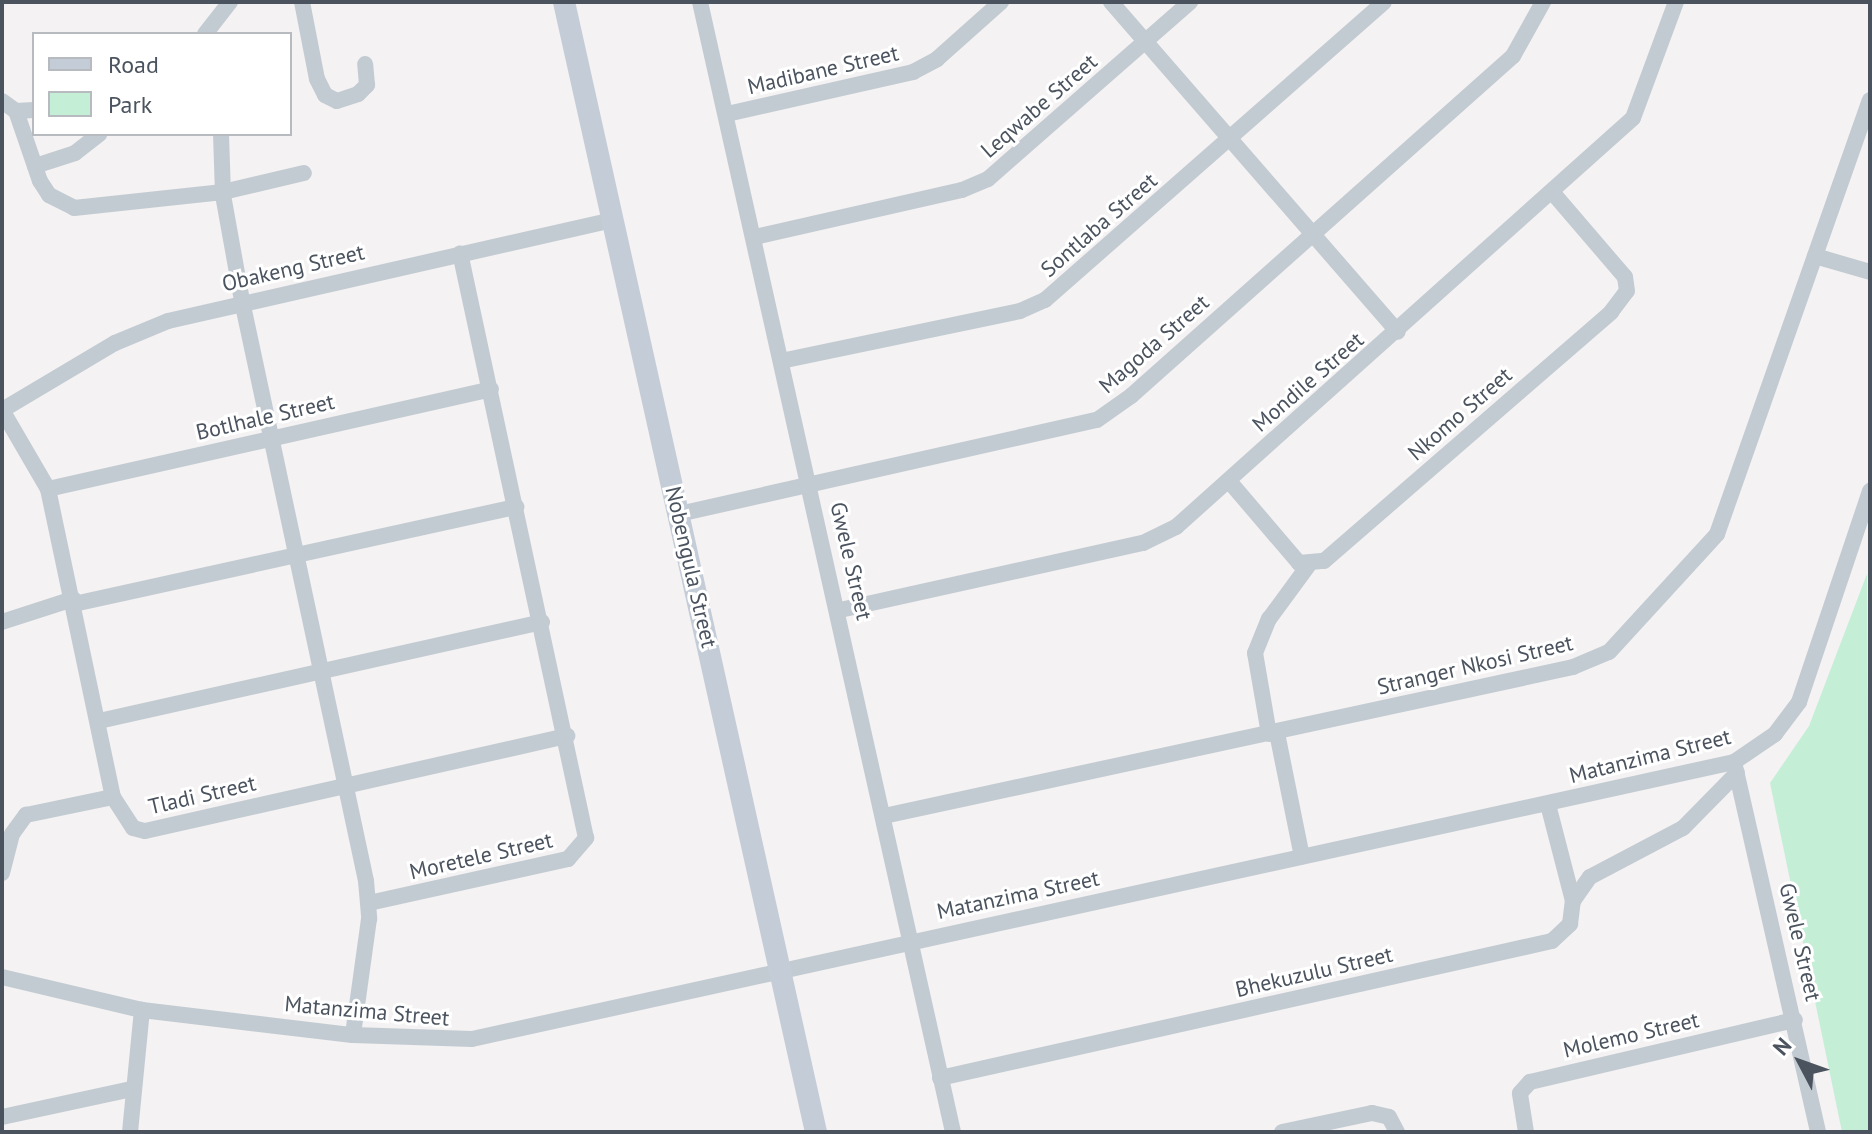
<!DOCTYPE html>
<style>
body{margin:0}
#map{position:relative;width:1872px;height:1134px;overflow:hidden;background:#f4f2f2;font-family:"PT Sans",sans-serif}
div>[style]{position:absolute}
.green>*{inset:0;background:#c4eed6}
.street>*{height:16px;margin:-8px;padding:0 8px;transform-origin:8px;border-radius:8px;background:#c3cbd2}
.secondary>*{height:22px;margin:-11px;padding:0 11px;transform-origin:11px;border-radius:11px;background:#c4ccd7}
span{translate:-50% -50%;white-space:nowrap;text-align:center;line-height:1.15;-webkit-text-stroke:6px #fff;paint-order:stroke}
.street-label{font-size:22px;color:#4a535e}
.frame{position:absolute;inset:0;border:4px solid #4a535e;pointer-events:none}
.legend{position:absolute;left:32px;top:32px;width:260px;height:104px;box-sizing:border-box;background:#fff;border:2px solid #b7babf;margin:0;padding:10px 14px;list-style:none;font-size:24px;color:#4a535e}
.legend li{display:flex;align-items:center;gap:16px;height:40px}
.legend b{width:40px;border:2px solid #b7babf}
.north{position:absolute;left:1760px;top:1022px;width:80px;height:80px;-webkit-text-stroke:6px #fff;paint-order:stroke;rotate:311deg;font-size:22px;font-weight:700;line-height:32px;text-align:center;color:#4a535e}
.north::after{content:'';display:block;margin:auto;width:28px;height:36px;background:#4a535e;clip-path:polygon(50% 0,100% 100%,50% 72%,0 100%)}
</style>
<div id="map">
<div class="green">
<div style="clip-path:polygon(1867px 574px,1870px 1132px,1842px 1132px,1770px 783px,1809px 726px)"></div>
</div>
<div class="street">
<div style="left:302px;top:2px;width:78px;rotate:79deg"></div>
<div style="left:317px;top:79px;width:18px;rotate:63deg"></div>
<div style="left:325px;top:95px;width:13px;rotate:27deg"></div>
<div style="left:337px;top:101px;width:22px;rotate:-18deg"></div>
<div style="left:358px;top:94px;width:13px;rotate:-45deg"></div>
<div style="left:367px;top:85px;width:21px;rotate:-95deg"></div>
<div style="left:700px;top:2px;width:1158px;rotate:77.38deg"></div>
<div style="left:1111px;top:2px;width:437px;rotate:49deg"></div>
<div style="left:205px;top:34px;width:41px;rotate:-52deg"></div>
<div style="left:2px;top:101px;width:17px;rotate:36deg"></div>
<div style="left:16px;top:111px;width:18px;rotate:-3deg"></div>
<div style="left:16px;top:111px;width:74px;rotate:71.1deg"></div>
<div style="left:40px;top:181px;width:17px;rotate:57deg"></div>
<div style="left:49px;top:195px;width:28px;rotate:27deg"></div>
<div style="left:74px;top:208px;width:150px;rotate:-6.1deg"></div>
<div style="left:223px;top:192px;width:83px;rotate:-13.2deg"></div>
<div style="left:727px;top:114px;width:191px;rotate:-12.7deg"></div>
<div style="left:913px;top:72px;width:27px;rotate:-28deg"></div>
<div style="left:937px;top:59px;width:86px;rotate:-41.7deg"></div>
<div style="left:221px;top:134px;width:61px;rotate:88.1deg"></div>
<div style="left:223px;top:195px;width:108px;rotate:79.8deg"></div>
<div style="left:242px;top:301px;width:593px;rotate:77.93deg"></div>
<div style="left:366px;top:881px;width:38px;rotate:85deg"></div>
<div style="left:369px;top:919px;width:117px;rotate:97.9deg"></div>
<div style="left:35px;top:166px;width:42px;rotate:-18deg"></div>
<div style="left:75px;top:153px;width:31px;rotate:-38deg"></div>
<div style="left:755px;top:237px;width:212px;rotate:-12.8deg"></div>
<div style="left:962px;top:190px;width:28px;rotate:-23deg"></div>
<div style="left:988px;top:179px;width:269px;rotate:-41.2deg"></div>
<div style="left:1815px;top:256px;width:57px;rotate:16.2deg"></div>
<div style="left:781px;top:361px;width:244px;rotate:-11.8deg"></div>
<div style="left:1020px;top:311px;width:27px;rotate:-24deg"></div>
<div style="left:1045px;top:300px;width:451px;rotate:-41.3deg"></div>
<div style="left:2px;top:410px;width:91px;rotate:59.8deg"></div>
<div style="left:48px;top:489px;width:315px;rotate:78.1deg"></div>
<div style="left:113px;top:797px;width:37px;rotate:57deg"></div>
<div style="left:133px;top:828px;width:12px;rotate:14deg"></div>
<div style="left:145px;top:831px;width:433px;rotate:-12.7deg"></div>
<div style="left:2px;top:410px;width:131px;rotate:-30.7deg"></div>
<div style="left:115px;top:343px;width:57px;rotate:-22.5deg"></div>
<div style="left:168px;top:321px;width:456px;rotate:-12.8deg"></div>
<div style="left:1229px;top:481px;width:108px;rotate:49.5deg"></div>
<div style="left:1299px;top:563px;width:25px;rotate:-5deg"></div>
<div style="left:1324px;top:561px;width:380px;rotate:-40.9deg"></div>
<div style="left:1611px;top:312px;width:26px;rotate:-53deg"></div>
<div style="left:1627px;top:291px;width:14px;rotate:-98deg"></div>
<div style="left:1625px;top:277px;width:111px;rotate:-130.6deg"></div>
<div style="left:48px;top:489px;width:454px;rotate:-12.7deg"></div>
<div style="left:679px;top:514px;width:428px;rotate:-12.7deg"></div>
<div style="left:1097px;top:420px;width:42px;rotate:-35.2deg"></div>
<div style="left:1131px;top:396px;width:511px;rotate:-41.67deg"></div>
<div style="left:1513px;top:56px;width:62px;rotate:-60.9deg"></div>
<div style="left:74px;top:604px;width:453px;rotate:-12.4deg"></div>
<div style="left:840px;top:610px;width:310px;rotate:-12.5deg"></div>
<div style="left:1143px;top:543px;width:37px;rotate:-26deg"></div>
<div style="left:1176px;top:527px;width:613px;rotate:-41.83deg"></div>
<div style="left:1633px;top:118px;width:124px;rotate:-69.7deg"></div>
<div style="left:2px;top:622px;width:75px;rotate:-17.9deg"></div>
<div style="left:99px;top:721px;width:454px;rotate:-12.6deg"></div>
<div style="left:1277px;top:733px;width:126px;rotate:78.6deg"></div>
<div style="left:1269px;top:734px;width:82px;rotate:-99.8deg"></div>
<div style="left:1255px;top:653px;width:37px;rotate:-68deg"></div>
<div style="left:1269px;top:619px;width:66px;rotate:-53.7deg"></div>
<div style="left:1734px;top:762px;width:379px;rotate:77.2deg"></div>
<div style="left:884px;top:816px;width:705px;rotate:-12.2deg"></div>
<div style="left:1573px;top:667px;width:39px;rotate:-23deg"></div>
<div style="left:1609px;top:652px;width:160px;rotate:-47.5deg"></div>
<div style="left:1717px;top:534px;width:460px;rotate:-70.6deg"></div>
<div style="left:2px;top:873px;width:40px;rotate:-75.6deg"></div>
<div style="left:12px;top:834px;width:24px;rotate:-54deg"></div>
<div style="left:26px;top:815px;width:89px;rotate:-11.7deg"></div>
<div style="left:1573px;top:901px;width:29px;rotate:-55deg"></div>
<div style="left:1590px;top:877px;width:105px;rotate:-27.8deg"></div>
<div style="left:1683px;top:828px;width:77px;rotate:-45.5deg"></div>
<div style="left:369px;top:903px;width:204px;rotate:-12.5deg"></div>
<div style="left:568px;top:859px;width:28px;rotate:-49deg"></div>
<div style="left:586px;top:838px;width:598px;rotate:-102.15deg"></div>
<div style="left:2px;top:977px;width:144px;rotate:13.3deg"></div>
<div style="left:142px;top:1010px;width:212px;rotate:6.8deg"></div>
<div style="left:353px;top:1035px;width:119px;rotate:1.9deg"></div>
<div style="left:472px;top:1039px;width:1292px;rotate:-12.38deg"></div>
<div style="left:1734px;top:762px;width:50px;rotate:-34.3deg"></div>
<div style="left:1775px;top:734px;width:40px;rotate:-53deg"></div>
<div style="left:1799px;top:702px;width:223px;rotate:-71.4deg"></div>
<div style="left:940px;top:1078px;width:627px;rotate:-12.62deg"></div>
<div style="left:1552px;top:941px;width:25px;rotate:-43deg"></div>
<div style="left:1570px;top:924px;width:23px;rotate:-83deg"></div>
<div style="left:1573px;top:901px;width:100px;rotate:-104.5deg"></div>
<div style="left:2px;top:1117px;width:132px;rotate:-12.2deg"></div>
<div style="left:130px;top:1132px;width:123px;rotate:-84.4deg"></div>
<div style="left:1282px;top:1132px;width:92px;rotate:-11.9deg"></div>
<div style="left:1372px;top:1113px;width:17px;rotate:13deg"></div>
<div style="left:1389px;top:1117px;width:17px;rotate:62deg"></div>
<div style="left:1526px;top:1132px;width:39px;rotate:-99deg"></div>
<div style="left:1520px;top:1093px;width:15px;rotate:-48deg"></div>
<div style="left:1530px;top:1082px;width:272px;rotate:-13.2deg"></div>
</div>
<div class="secondary">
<div style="left:564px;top:2px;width:1158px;rotate:77.43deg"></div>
</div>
<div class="street-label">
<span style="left:823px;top:70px;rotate:-13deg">Madibane Street</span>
<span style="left:1039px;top:106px;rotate:-41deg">Leqwabe Street</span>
<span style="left:1099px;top:225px;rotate:-41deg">Sontlaba Street</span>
<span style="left:293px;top:268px;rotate:-13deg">Obakeng Street</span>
<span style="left:1154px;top:344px;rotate:-41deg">Magoda Street</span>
<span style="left:1308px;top:382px;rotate:-41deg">Mondile Street</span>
<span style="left:1460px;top:414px;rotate:-41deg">Nkomo Street</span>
<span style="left:265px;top:417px;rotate:-13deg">Botlhale Street</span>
<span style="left:851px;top:561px;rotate:77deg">Gwele Street</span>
<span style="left:691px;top:567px;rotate:77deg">Nobengula Street</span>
<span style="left:1475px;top:665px;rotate:-13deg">Stranger Nkosi Street</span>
<span style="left:1650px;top:756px;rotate:-14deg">Matanzima Street</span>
<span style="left:202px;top:795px;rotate:-13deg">Tladi Street</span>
<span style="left:481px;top:856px;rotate:-13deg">Moretele Street</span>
<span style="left:1018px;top:895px;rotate:-12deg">Matanzima Street</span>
<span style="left:1800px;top:942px;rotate:77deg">Gwele Street</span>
<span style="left:1314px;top:972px;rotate:-13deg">Bhekuzulu Street</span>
<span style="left:367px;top:1011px;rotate:5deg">Matanzima Street</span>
<span style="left:1631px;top:1035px;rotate:-13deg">Molemo Street</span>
</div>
<div class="frame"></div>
<ul class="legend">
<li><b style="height:10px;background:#c4ccd7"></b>Road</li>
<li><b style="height:22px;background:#c4eed6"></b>Park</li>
</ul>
<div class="north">N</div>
</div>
